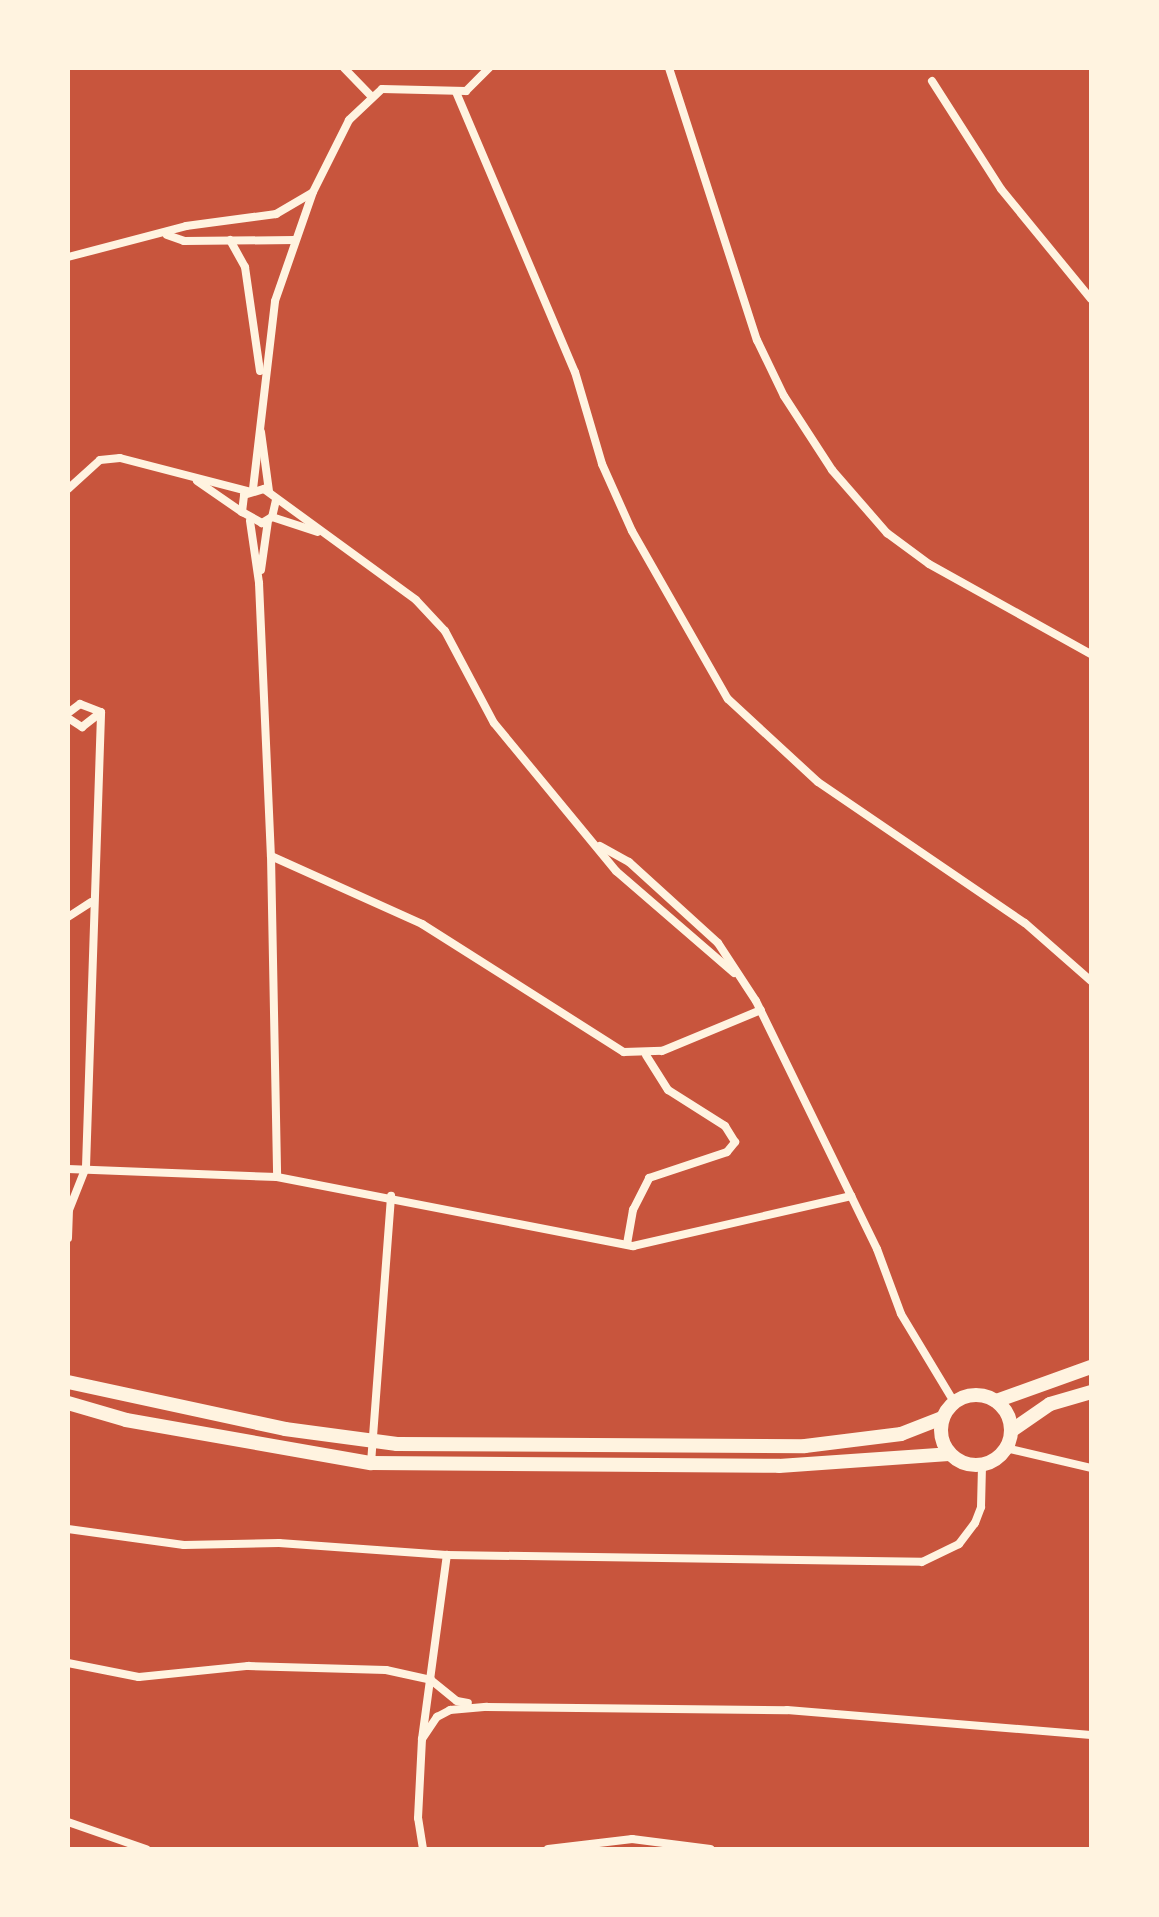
<!DOCTYPE html>
<style>
body{margin:0}
#map{position:relative;width:1159px;height:1917px;overflow:hidden;background:#c8553d;font-family:"Space Grotesk",sans-serif}
div>[style]{position:absolute}
.minor>*{height:8px;margin:-4px;padding:0 4px;transform-origin:4px;border-radius:4px;background:#fff3e0}
.secondary>*{height:14px;margin:-7px;padding:0 7px;transform-origin:7px;border-radius:7px;background:#fff3e0}
.secondary>.ring{margin:-7px;padding:0;box-sizing:content-box;background:none;border:14px solid #fff3e0;border-radius:50%}
span{translate:-50% -50%;white-space:nowrap;text-align:center;line-height:1.15;-webkit-text-stroke:7px #fff3e0;paint-order:stroke}
.frame{position:absolute;inset:0;border:70px solid #fff3e0;pointer-events:none}
</style>
<div id="map">
<div class="minor">
<div style="left:344px;top:68px;width:39px;rotate:46deg"></div>
<div style="left:669px;top:68px;width:286px;rotate:72.1deg"></div>
<div style="left:757px;top:340px;width:62px;rotate:64.3deg"></div>
<div style="left:784px;top:396px;width:88px;rotate:57deg"></div>
<div style="left:832px;top:470px;width:84px;rotate:48.9deg"></div>
<div style="left:887px;top:533px;width:52px;rotate:36.4deg"></div>
<div style="left:929px;top:564px;width:185px;rotate:29.1deg"></div>
<div style="left:932px;top:81px;width:128px;rotate:57.4deg"></div>
<div style="left:1001px;top:189px;width:142px;rotate:50.7deg"></div>
<div style="left:456px;top:92px;width:304px;rotate:67deg"></div>
<div style="left:575px;top:372px;width:96px;rotate:73.6deg"></div>
<div style="left:602px;top:464px;width:73px;rotate:65.9deg"></div>
<div style="left:632px;top:531px;width:193px;rotate:60.3deg"></div>
<div style="left:728px;top:699px;width:122px;rotate:42.7deg"></div>
<div style="left:818px;top:782px;width:250px;rotate:34.3deg"></div>
<div style="left:1025px;top:923px;width:88px;rotate:41.3deg"></div>
<div style="left:167px;top:235px;width:18px;rotate:19deg"></div>
<div style="left:184px;top:241px;width:111px;rotate:-0.5deg"></div>
<div style="left:230px;top:240px;width:31px;rotate:61deg"></div>
<div style="left:245px;top:267px;width:105px;rotate:81.8deg"></div>
<div style="left:68px;top:257px;width:122px;rotate:-14.7deg"></div>
<div style="left:186px;top:226px;width:91px;rotate:-7.6deg"></div>
<div style="left:276px;top:214px;width:42px;rotate:-30.3deg"></div>
<div style="left:261px;top:432px;width:60px;rotate:82.3deg"></div>
<div style="left:197px;top:481px;width:55px;rotate:34.6deg"></div>
<div style="left:68px;top:489px;width:43px;rotate:-42.2deg"></div>
<div style="left:100px;top:460px;width:20px;rotate:-6deg"></div>
<div style="left:120px;top:458px;width:132px;rotate:14.5deg"></div>
<div style="left:253px;top:489px;width:189px;rotate:-83.3deg"></div>
<div style="left:275px;top:301px;width:115px;rotate:-70.8deg"></div>
<div style="left:313px;top:192px;width:80px;rotate:-63.4deg"></div>
<div style="left:349px;top:120px;width:45px;rotate:-43.2deg"></div>
<div style="left:382px;top:89px;width:84px;rotate:1.4deg"></div>
<div style="left:466px;top:91px;width:33px;rotate:-45deg"></div>
<div style="left:276px;top:500px;width:17px;rotate:103deg"></div>
<div style="left:272px;top:517px;width:12px;rotate:149deg"></div>
<div style="left:262px;top:523px;width:23px;rotate:-151deg"></div>
<div style="left:242px;top:512px;width:17px;rotate:-83deg"></div>
<div style="left:244px;top:495px;width:21px;rotate:-17deg"></div>
<div style="left:264px;top:489px;width:188px;rotate:36.1deg"></div>
<div style="left:416px;top:600px;width:42px;rotate:46.9deg"></div>
<div style="left:445px;top:631px;width:104px;rotate:62deg"></div>
<div style="left:494px;top:723px;width:192px;rotate:50.5deg"></div>
<div style="left:616px;top:871px;width:156px;rotate:40.8deg"></div>
<div style="left:272px;top:517px;width:48px;rotate:18.1deg"></div>
<div style="left:250px;top:521px;width:63px;rotate:81.7deg"></div>
<div style="left:259px;top:583px;width:273px;rotate:87.5deg"></div>
<div style="left:271px;top:856px;width:321px;rotate:88.9deg"></div>
<div style="left:261px;top:570px;width:49px;rotate:-81.9deg"></div>
<div style="left:68px;top:713px;width:15px;rotate:-37deg"></div>
<div style="left:80px;top:704px;width:22px;rotate:21deg"></div>
<div style="left:68px;top:718px;width:17px;rotate:33deg"></div>
<div style="left:82px;top:727px;width:24px;rotate:-38deg"></div>
<div style="left:600px;top:846px;width:33px;rotate:29deg"></div>
<div style="left:629px;top:862px;width:120px;rotate:42.3deg"></div>
<div style="left:718px;top:943px;width:69px;rotate:56.8deg"></div>
<div style="left:756px;top:1001px;width:276px;rotate:64deg"></div>
<div style="left:877px;top:1249px;width:69px;rotate:69.7deg"></div>
<div style="left:901px;top:1314px;width:103px;rotate:58.9deg"></div>
<div style="left:271px;top:856px;width:166px;rotate:24.2deg"></div>
<div style="left:422px;top:924px;width:239px;rotate:32.4deg"></div>
<div style="left:624px;top:1052px;width:38px;rotate:-2deg"></div>
<div style="left:662px;top:1051px;width:107px;rotate:-22.5deg"></div>
<div style="left:68px;top:917px;width:27px;rotate:-33deg"></div>
<div style="left:68px;top:1169px;width:209px;rotate:2.2deg"></div>
<div style="left:277px;top:1177px;width:363px;rotate:11deg"></div>
<div style="left:633px;top:1246px;width:224px;rotate:-12.9deg"></div>
<div style="left:68px;top:1238px;width:28px;rotate:-88deg"></div>
<div style="left:69px;top:1210px;width:46px;rotate:-68.4deg"></div>
<div style="left:86px;top:1167px;width:455px;rotate:-88.1deg"></div>
<div style="left:627px;top:1244px;width:35px;rotate:-80deg"></div>
<div style="left:633px;top:1210px;width:36px;rotate:-63deg"></div>
<div style="left:649px;top:1178px;width:82px;rotate:-18.4deg"></div>
<div style="left:727px;top:1152px;width:13px;rotate:-51deg"></div>
<div style="left:735px;top:1142px;width:19px;rotate:-122deg"></div>
<div style="left:725px;top:1126px;width:67px;rotate:-147.7deg"></div>
<div style="left:668px;top:1090px;width:41px;rotate:-122.2deg"></div>
<div style="left:1006px;top:1448px;width:87px;rotate:13.2deg"></div>
<div style="left:371px;top:1463px;width:268px;rotate:-85.7deg"></div>
<div style="left:68px;top:1529px;width:117px;rotate:7.9deg"></div>
<div style="left:184px;top:1545px;width:95px;rotate:-1.2deg"></div>
<div style="left:279px;top:1543px;width:168px;rotate:4.1deg"></div>
<div style="left:447px;top:1555px;width:475px;rotate:0.8deg"></div>
<div style="left:922px;top:1562px;width:41px;rotate:-25.9deg"></div>
<div style="left:959px;top:1544px;width:26px;rotate:-53deg"></div>
<div style="left:975px;top:1523px;width:17px;rotate:-69deg"></div>
<div style="left:981px;top:1507px;width:42px;rotate:-88.6deg"></div>
<div style="left:68px;top:1663px;width:72px;rotate:11.2deg"></div>
<div style="left:139px;top:1677px;width:110px;rotate:-5.8deg"></div>
<div style="left:248px;top:1666px;width:138px;rotate:1.7deg"></div>
<div style="left:386px;top:1670px;width:46px;rotate:12.5deg"></div>
<div style="left:431px;top:1680px;width:33px;rotate:39deg"></div>
<div style="left:457px;top:1701px;width:11px;rotate:10deg"></div>
<div style="left:422px;top:1739px;width:27px;rotate:-56deg"></div>
<div style="left:437px;top:1717px;width:15px;rotate:-28deg"></div>
<div style="left:450px;top:1710px;width:37px;rotate:-5deg"></div>
<div style="left:487px;top:1707px;width:300px;rotate:0.6deg"></div>
<div style="left:787px;top:1710px;width:305px;rotate:4.7deg"></div>
<div style="left:68px;top:1822px;width:83px;rotate:19.1deg"></div>
<div style="left:423px;top:1849px;width:31px;rotate:-99deg"></div>
<div style="left:418px;top:1818px;width:79px;rotate:-87.1deg"></div>
<div style="left:422px;top:1739px;width:186px;rotate:-82.3deg"></div>
<div style="left:548px;top:1849px;width:85px;rotate:-6.8deg"></div>
<div style="left:632px;top:1839px;width:79px;rotate:7.3deg"></div>
</div>
<div class="secondary">
<div style="left:68px;top:1382px;width:222px;rotate:12.2deg"></div>
<div style="left:285px;top:1429px;width:113px;rotate:7.6deg"></div>
<div style="left:397px;top:1444px;width:408px;rotate:0.3deg"></div>
<div style="left:805px;top:1446px;width:97px;rotate:-7.1deg"></div>
<div style="left:901px;top:1434px;width:44px;rotate:-21.3deg"></div>
<div class="ring" style="left:941px;top:1395px;width:56px;height:56px"></div>
<div style="left:996px;top:1401px;width:101px;rotate:-19.7deg"></div>
<div style="left:68px;top:1403px;width:60px;rotate:16.3deg"></div>
<div style="left:126px;top:1420px;width:249px;rotate:10deg"></div>
<div style="left:371px;top:1463px;width:408px;rotate:0.4deg"></div>
<div style="left:779px;top:1466px;width:170px;rotate:-4deg"></div>
<div style="left:1011px;top:1431px;width:47px;rotate:-34.7deg"></div>
<div style="left:1050px;top:1404px;width:43px;rotate:-16.3deg"></div>
</div>
<div class="frame"></div>
</div>
